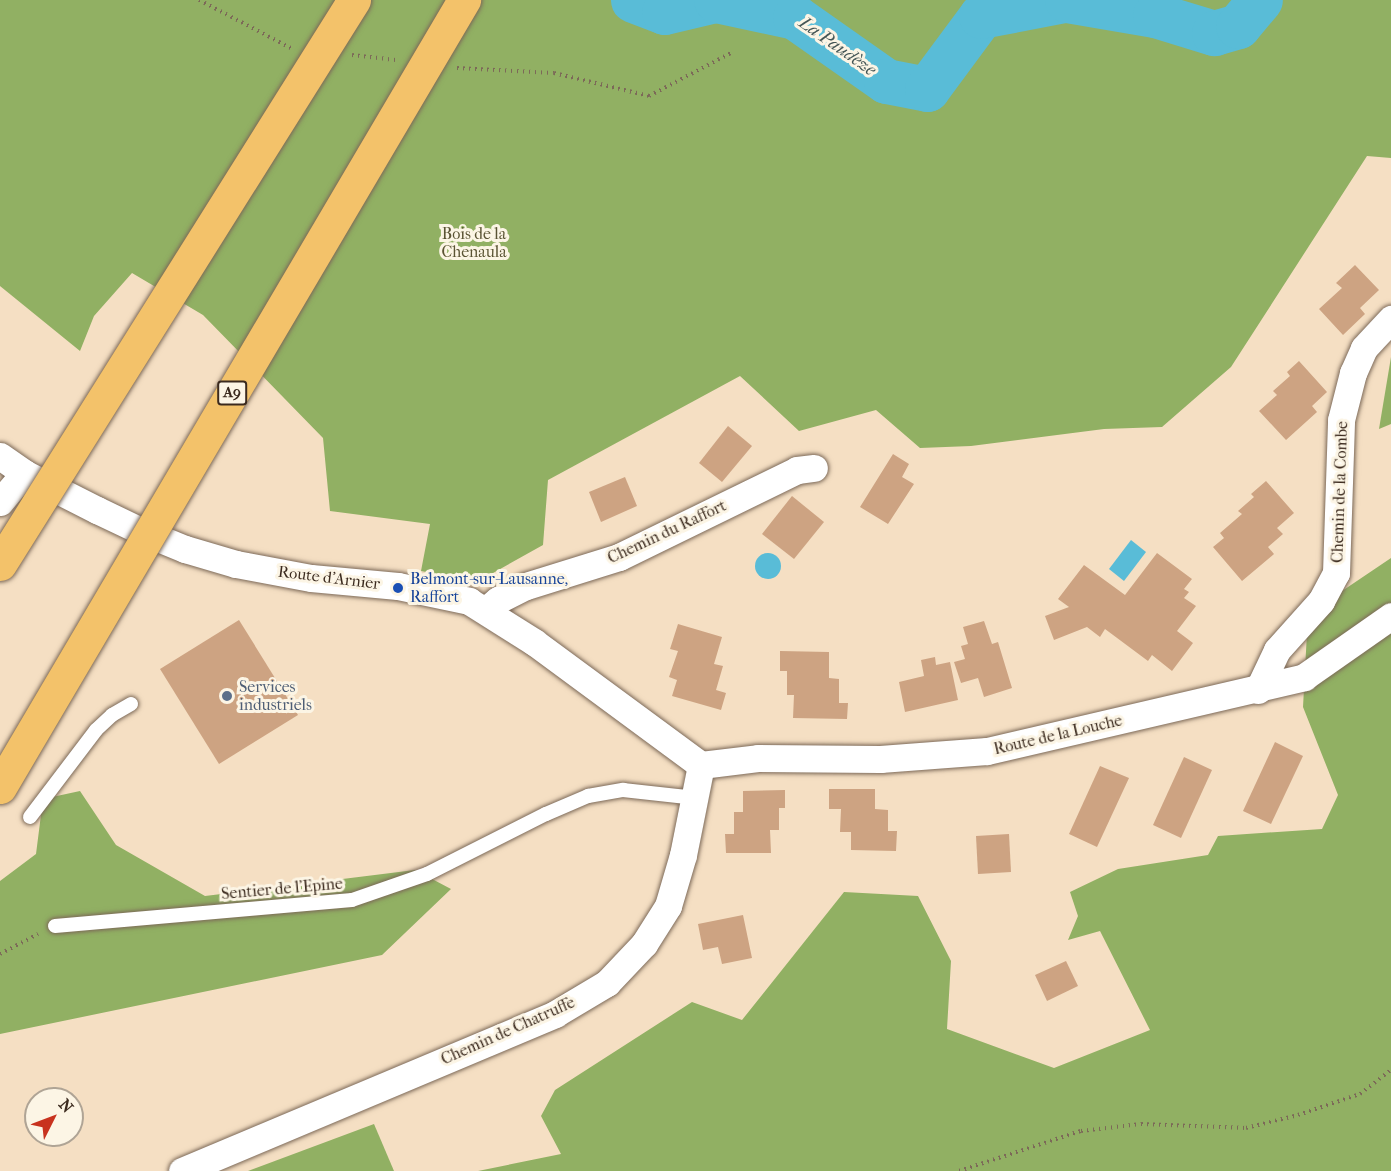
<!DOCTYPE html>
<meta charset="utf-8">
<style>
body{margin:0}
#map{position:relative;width:1391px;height:1171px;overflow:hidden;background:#f5dfc3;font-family:"IM FELL French Canon",serif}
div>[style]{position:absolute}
.forest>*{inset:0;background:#91b063}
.water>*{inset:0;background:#59bcd7}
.round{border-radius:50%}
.river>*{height:45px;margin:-22.5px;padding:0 22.5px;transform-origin:22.5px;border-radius:22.5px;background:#59bcd7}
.building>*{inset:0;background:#cda382}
.path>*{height:4px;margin-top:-2px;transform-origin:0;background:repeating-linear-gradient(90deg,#7c6958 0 1.5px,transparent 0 6px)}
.roads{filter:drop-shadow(0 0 2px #7c6958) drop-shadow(0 0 2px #7c6958)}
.service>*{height:14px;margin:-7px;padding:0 7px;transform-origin:7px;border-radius:7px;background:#fff}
.minor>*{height:27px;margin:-13.5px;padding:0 13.5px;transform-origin:13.5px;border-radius:13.5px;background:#fff}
.bridges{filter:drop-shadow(0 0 2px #7c6958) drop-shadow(0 0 2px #7c6958)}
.motorway-bridge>*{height:33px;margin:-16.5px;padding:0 16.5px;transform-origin:16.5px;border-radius:16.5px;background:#f3c26a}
.dots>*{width:16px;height:16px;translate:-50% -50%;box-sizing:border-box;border:3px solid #fcf5e5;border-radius:50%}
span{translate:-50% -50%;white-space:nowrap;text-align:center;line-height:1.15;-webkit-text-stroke:6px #fcf5e5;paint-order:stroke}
.shield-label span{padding:2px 4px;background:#fcf5e5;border:2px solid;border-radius:4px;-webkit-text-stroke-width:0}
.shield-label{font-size:15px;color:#3b2a1e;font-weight:700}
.park-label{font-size:16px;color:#5a5333}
.street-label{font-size:16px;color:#3b2a1e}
.transit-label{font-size:16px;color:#164399}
.left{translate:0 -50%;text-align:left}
.service-label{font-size:16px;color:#4e5e75}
.water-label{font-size:18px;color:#445656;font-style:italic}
.north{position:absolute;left:24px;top:1087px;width:60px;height:60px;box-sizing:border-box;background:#fcf5e5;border:2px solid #afa495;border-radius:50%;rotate:48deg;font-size:16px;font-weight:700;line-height:24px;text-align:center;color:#3b2a1e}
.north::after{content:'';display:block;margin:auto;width:21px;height:27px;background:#c8321e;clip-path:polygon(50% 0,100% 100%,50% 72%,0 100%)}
</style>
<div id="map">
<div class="forest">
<div style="clip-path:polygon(0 0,1391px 0,1391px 158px,1367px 156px,1231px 367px,1162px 427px,1104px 429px,971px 446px,920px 448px,876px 410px,799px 431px,740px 376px,548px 480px,543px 545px,477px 582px,421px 571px,430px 524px,330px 511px,323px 438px,203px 315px,132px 273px,94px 316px,80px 351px,0 286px)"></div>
<div style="clip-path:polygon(1391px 357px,1391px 424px,1379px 429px)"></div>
<div style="clip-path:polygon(1391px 558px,1391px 1171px,478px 1171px,561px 1154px,541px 1116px,555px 1090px,692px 1002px,742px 1020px,844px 892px,918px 896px,951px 961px,947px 1029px,1054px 1068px,1150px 1030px,1100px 931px,1068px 940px,1078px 916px,1070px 892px,1118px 869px,1208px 855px,1218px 836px,1322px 829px,1338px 795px,1303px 707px,1308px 614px)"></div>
<div style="clip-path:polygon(80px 791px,116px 845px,205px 896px,415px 870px,451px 889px,382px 955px,0 1034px,0 881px,36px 854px,43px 799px)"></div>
<div style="clip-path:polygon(374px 1124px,394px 1171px,248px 1171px)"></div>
</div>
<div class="water">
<div style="clip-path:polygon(1131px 540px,1146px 552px,1124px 581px,1109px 569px)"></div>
<div class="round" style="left:755px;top:553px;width:26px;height:26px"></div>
</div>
<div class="river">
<div style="left:633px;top:0;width:33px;rotate:21deg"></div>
<div style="left:664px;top:12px;width:52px;rotate:-13.2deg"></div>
<div style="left:716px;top:0;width:81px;rotate:12.1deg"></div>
<div style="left:795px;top:17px;width:111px;rotate:35.1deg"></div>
<div style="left:886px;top:81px;width:42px;rotate:11deg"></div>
<div style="left:927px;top:89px;width:91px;rotate:-53.5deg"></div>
<div style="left:981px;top:16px;width:85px;rotate:-10.9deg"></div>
<div style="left:1067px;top:0;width:89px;rotate:9.7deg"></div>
<div style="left:1155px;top:15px;width:62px;rotate:17deg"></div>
<div style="left:1214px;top:33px;width:25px;rotate:-16deg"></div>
<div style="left:1238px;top:26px;width:34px;rotate:-50deg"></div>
</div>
<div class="building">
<div style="clip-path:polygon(1355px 265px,1379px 290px,1360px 308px,1365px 314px,1343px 335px,1319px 309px,1342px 288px,1336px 283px)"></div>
<div style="clip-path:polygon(1299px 361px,1327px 392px,1312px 406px,1317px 412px,1286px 440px,1259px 411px,1277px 395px,1273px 391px,1290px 376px,1287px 372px)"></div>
<div style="clip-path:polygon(728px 426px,752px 446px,722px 482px,699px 463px)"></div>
<div style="clip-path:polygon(893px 454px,909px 464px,902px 477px,914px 484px,888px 524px,860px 507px)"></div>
<div style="clip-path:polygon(625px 477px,637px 506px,601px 522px,589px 492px)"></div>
<div style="clip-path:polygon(1266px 481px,1294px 513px,1277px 528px,1283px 534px,1268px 547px,1274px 554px,1242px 581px,1213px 547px,1224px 538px,1220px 533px,1242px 514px,1238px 511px,1254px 497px,1251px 494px)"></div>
<div style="clip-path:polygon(792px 496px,824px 522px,794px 559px,762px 534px)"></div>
<div style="clip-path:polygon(1157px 553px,1192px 579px,1184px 589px,1189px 592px,1184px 598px,1196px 606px,1177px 631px,1193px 643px,1172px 671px,1152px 655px,1148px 661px,1105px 629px,1100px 637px,1087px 627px,1054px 640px,1045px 616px,1069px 607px,1058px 599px,1084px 565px,1125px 595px)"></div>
<div style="clip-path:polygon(239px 620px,298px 715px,219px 764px,160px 669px)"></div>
<div style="clip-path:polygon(984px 621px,992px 644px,998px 642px,1012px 688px,984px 697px,978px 678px,961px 683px,954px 662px,965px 659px,961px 646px,968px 644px,963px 627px)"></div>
<div style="clip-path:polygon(678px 624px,722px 637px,714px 664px,723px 666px,716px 690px,726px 693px,721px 710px,672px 696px,677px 680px,669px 677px,678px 651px,670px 649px)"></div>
<div style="clip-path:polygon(780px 651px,829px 652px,829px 678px,839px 679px,839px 703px,848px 703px,847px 719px,793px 718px,794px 695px,787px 695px,787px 671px,780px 671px)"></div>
<div style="clip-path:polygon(935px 657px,936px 665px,950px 662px,958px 700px,905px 712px,899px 682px,924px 676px,921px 660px)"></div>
<div style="clip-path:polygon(1275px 742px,1303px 756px,1271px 824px,1243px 811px)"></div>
<div style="clip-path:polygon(1184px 757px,1212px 770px,1181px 838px,1153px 825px)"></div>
<div style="clip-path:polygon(1100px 766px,1129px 778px,1097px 847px,1069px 834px)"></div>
<div style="clip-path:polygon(829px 789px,875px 789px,875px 809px,888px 810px,888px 831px,897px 831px,896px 851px,851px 850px,851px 832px,840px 832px,841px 809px,829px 809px)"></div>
<div style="clip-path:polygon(785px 790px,785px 808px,779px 808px,779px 830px,770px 830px,771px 853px,726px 853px,725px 834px,734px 834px,734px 812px,743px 812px,743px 791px)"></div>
<div style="clip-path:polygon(1009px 834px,1011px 872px,978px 874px,976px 836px)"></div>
<div style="clip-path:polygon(743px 915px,752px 958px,722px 964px,718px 947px,703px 950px,698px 924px)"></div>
<div style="clip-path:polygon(1066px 961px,1078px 986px,1047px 1001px,1035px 975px)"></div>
</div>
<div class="path">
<div style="left:199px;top:0;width:104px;rotate:27.6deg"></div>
<div style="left:352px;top:55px;width:44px;rotate:6.5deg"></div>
<div style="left:457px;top:68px;width:97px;rotate:3deg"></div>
<div style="left:554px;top:73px;width:98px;rotate:13.6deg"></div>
<div style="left:649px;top:96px;width:93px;rotate:-27.7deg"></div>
<div style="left:0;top:954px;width:43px;rotate:-27.8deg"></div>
<div style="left:959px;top:1171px;width:128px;rotate:-18.2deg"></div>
<div style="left:1081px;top:1131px;width:60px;rotate:-6.7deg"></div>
<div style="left:1141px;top:1124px;width:105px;rotate:2.2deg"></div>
<div style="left:1246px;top:1128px;width:54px;rotate:-14deg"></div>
<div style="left:1298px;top:1115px;width:65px;rotate:-18.7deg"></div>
<div style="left:1360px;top:1094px;width:39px;rotate:-38deg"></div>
</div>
<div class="roads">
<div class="service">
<div style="left:30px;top:817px;width:109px;rotate:-52.8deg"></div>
<div style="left:96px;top:730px;width:22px;rotate:-43deg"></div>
<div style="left:112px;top:715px;width:22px;rotate:-30deg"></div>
<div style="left:55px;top:926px;width:298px;rotate:-5deg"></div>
<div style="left:352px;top:900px;width:79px;rotate:-19.1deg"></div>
<div style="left:427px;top:874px;width:133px;rotate:-26.8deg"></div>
<div style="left:546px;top:814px;width:46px;rotate:-23.2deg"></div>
<div style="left:588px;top:796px;width:36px;rotate:-10deg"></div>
<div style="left:623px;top:790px;width:73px;rotate:6.3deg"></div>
</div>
<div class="minor">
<div style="left:0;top:456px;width:29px;rotate:35deg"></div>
<div style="left:24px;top:473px;width:82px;rotate:26.9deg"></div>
<div style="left:97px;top:510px;width:49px;rotate:25.5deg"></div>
<div style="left:141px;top:531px;width:48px;rotate:22.2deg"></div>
<div style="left:185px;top:549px;width:53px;rotate:16.4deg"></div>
<div style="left:236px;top:564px;width:76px;rotate:10.6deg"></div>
<div style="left:311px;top:578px;width:87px;rotate:5.3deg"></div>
<div style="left:398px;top:586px;width:73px;rotate:11.9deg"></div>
<div style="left:469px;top:601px;width:77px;rotate:32.2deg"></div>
<div style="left:534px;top:642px;width:207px;rotate:36.4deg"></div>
<div style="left:0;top:502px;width:38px;rotate:-50deg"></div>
<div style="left:486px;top:610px;width:16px;rotate:-40deg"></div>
<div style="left:498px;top:600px;width:31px;rotate:-27deg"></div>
<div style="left:526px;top:586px;width:97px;rotate:-17.3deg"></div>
<div style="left:619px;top:557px;width:198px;rotate:-26deg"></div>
<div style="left:797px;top:470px;width:17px;rotate:-7deg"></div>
<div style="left:1258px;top:690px;width:44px;rotate:-64.6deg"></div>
<div style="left:1277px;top:650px;width:66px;rotate:-48.1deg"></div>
<div style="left:1321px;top:601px;width:32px;rotate:-62deg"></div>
<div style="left:1336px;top:573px;width:153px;rotate:-88.1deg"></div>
<div style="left:1341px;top:420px;width:49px;rotate:-75.7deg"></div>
<div style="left:1353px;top:373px;width:27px;rotate:-66deg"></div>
<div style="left:1364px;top:348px;width:40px;rotate:-47deg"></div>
<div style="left:701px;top:765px;width:57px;rotate:-7deg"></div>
<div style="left:758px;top:758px;width:122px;rotate:0.5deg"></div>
<div style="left:880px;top:759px;width:107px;rotate:-4.3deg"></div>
<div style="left:987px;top:751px;width:326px;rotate:-13.1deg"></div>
<div style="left:1304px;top:677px;width:106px;rotate:-35deg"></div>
<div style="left:182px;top:1171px;width:405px;rotate:-22.8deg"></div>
<div style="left:555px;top:1014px;width:61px;rotate:-30.8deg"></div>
<div style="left:607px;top:983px;width:54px;rotate:-46.5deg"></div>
<div style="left:644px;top:944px;width:45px;rotate:-57.7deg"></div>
<div style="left:668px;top:906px;width:53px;rotate:-73.6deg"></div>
<div style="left:683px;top:855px;width:92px;rotate:-78.7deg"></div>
</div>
</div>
<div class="bridges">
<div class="motorway-bridge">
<div style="left:0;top:564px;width:666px;rotate:-57.89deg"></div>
<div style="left:0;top:787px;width:914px;rotate:-59.48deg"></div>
</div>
</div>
<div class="dots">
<div style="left:398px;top:588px;background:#1a4fb4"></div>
<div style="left:227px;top:696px;background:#5c6f8a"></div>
</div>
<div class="shield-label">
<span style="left:232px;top:393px">A9</span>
</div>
<div class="park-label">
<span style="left:474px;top:243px">Bois de la<br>Chenaula</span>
</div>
<div class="street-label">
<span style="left:1340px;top:492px;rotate:-88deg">Chemin de la Combe</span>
<span style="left:667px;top:532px;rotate:-25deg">Chemin du Raffort</span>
<span style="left:329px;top:578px;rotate:7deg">Route d'Arnier</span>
<span style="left:1058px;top:735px;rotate:-13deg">Route de la Louche</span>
<span style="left:282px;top:889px;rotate:-5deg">Sentier de l'Epine</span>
<span style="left:508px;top:1031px;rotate:-24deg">Chemin de Chatruffe</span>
</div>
<div class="transit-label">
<span class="left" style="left:410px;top:588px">Belmont-sur-Lausanne,<br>Raffort</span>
</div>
<div class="service-label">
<span class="left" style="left:239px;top:696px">Services<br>industriels</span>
</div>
<div class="water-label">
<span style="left:837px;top:47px;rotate:35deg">La Paudèze</span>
</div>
<div class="north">N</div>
</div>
